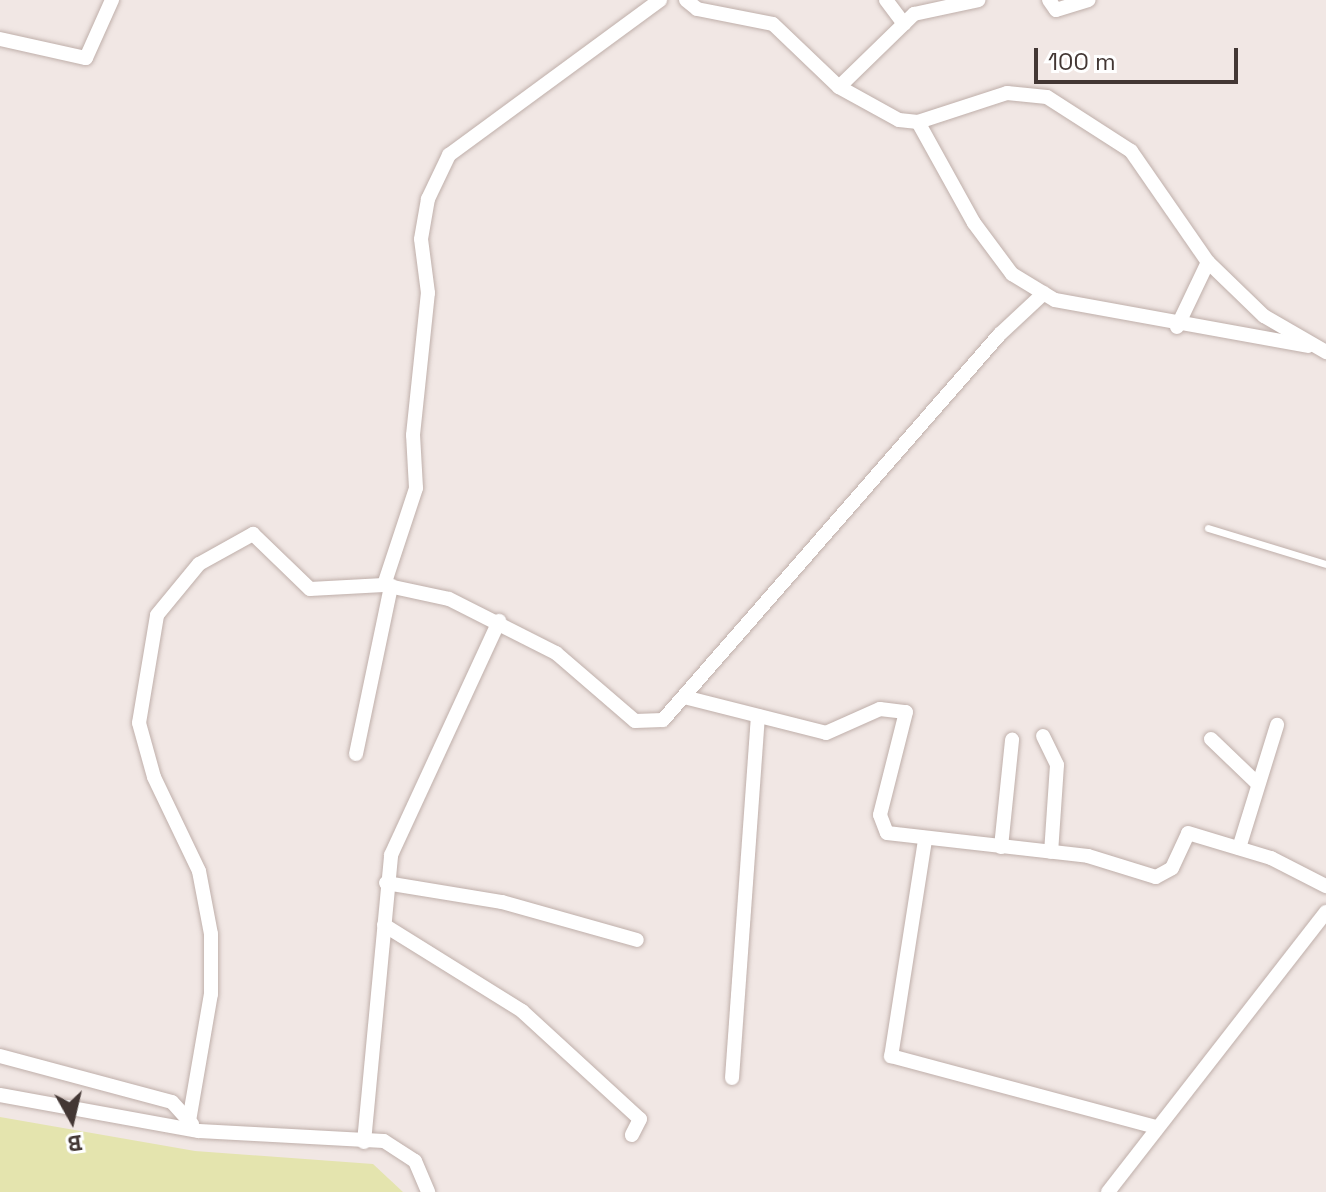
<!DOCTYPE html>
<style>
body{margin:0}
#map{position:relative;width:1326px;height:1192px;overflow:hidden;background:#f1e7e4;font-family:"Space Grotesk",sans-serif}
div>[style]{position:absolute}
.green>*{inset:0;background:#e4e4ae}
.roads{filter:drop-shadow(0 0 2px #bfafaa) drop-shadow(0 0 2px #bfafaa)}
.lane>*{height:7px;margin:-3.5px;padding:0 3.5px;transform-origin:3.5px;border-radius:3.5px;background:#fff}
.street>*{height:14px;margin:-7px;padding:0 7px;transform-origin:7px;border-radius:7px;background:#fff}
span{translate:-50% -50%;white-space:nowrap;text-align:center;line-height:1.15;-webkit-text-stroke:7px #fff;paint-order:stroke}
.north{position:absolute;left:32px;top:1080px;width:80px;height:80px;-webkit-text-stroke:6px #fff;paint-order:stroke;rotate:172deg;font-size:22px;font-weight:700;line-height:32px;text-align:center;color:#433734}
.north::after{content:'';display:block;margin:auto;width:28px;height:36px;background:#433734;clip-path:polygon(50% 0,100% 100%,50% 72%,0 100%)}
.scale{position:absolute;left:1034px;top:48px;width:204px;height:36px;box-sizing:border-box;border:4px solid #433734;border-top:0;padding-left:10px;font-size:24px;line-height:28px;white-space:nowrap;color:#433734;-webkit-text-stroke:6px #fff;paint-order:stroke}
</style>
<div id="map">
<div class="green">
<div style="clip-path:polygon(0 1117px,195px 1151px,373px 1164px,403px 1192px,0 1192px)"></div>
</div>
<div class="roads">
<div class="lane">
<div style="left:1208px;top:528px;width:123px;rotate:17deg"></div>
</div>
<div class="street">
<div style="left:686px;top:0;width:14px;rotate:39deg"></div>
<div style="left:697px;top:9px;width:77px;rotate:11.2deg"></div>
<div style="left:773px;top:24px;width:91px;rotate:43.7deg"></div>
<div style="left:839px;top:87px;width:68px;rotate:28.8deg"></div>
<div style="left:899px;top:120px;width:19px;rotate:6deg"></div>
<div style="left:918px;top:122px;width:94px;rotate:-18deg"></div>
<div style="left:1007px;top:93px;width:40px;rotate:5.7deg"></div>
<div style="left:1047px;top:97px;width:100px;rotate:32.7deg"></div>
<div style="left:1131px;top:151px;width:135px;rotate:55.3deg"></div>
<div style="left:1208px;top:262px;width:78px;rotate:44deg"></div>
<div style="left:1264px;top:316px;width:72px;rotate:30.1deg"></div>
<div style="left:886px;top:0;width:30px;rotate:53deg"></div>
<div style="left:1049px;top:0;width:12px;rotate:55deg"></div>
<div style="left:1056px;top:10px;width:34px;rotate:-17deg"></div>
<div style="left:0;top:39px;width:88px;rotate:12.5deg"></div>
<div style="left:86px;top:58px;width:64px;rotate:-65.9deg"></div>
<div style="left:839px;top:87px;width:105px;rotate:-44.2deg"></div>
<div style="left:914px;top:14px;width:66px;rotate:-12.2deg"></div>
<div style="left:918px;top:122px;width:115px;rotate:61deg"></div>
<div style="left:974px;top:223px;width:64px;rotate:53.3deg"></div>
<div style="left:1012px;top:274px;width:50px;rotate:31.2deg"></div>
<div style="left:1055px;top:300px;width:257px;rotate:10.3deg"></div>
<div style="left:1177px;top:327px;width:72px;rotate:-64.5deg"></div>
<div style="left:384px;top:585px;width:102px;rotate:-71.7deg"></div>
<div style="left:416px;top:488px;width:53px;rotate:-93.2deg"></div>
<div style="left:413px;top:435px;width:143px;rotate:-84deg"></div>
<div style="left:428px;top:293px;width:54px;rotate:-97.4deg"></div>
<div style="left:421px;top:239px;width:41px;rotate:-80.1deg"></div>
<div style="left:428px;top:199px;width:49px;rotate:-64.5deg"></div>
<div style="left:449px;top:155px;width:262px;rotate:-36.3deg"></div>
<div style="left:688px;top:698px;width:142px;rotate:14.2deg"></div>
<div style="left:826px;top:733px;width:59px;rotate:-24deg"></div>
<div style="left:880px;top:709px;width:26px;rotate:7deg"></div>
<div style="left:906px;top:712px;width:106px;rotate:104.2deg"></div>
<div style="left:880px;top:815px;width:19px;rotate:69deg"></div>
<div style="left:887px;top:833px;width:202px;rotate:6.5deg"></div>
<div style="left:1088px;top:856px;width:71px;rotate:17.2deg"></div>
<div style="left:1156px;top:877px;width:18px;rotate:-29deg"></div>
<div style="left:1172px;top:868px;width:38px;rotate:-65deg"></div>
<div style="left:1188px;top:833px;width:87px;rotate:16.8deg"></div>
<div style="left:1271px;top:858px;width:62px;rotate:27deg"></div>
<div style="left:1043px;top:736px;width:32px;rotate:64deg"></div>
<div style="left:1057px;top:765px;width:87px;rotate:93.9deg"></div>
<div style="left:1211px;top:739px;width:65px;rotate:43.8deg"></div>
<div style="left:356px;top:754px;width:172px;rotate:-78.2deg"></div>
<div style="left:925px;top:840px;width:219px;rotate:98.9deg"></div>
<div style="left:891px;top:1056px;width:274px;rotate:15deg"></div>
<div style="left:1001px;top:847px;width:108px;rotate:-84.1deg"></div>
<div style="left:1239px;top:848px;width:129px;rotate:-72.8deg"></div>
<div style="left:386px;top:883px;width:118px;rotate:9.3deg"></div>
<div style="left:502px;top:902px;width:140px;rotate:15.7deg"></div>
<div style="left:384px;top:925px;width:163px;rotate:31.9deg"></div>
<div style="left:522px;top:1011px;width:160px;rotate:42.5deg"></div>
<div style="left:640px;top:1119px;width:18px;rotate:117deg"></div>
<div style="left:0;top:1056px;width:178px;rotate:15deg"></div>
<div style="left:172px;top:1102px;width:30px;rotate:48deg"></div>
<div style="left:732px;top:1078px;width:363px;rotate:-85.9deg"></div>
<div style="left:0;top:1095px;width:202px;rotate:10.3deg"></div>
<div style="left:199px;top:1131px;width:185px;rotate:3.1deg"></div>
<div style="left:384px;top:1141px;width:37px;rotate:33deg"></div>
<div style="left:415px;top:1161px;width:34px;rotate:67deg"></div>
<div style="left:189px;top:1121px;width:129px;rotate:-80.2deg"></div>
<div style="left:211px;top:994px;width:60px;rotate:-90deg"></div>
<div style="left:211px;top:934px;width:64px;rotate:-100.8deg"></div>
<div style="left:199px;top:871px;width:104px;rotate:-115.6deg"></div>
<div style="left:154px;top:777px;width:56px;rotate:-105.5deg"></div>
<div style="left:139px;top:723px;width:109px;rotate:-80.5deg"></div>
<div style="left:157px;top:615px;width:66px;rotate:-50.5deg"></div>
<div style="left:199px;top:564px;width:62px;rotate:-29.1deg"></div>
<div style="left:253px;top:534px;width:79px;rotate:44deg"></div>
<div style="left:310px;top:589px;width:74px;rotate:-3.1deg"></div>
<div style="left:384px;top:585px;width:66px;rotate:12.2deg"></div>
<div style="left:449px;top:599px;width:120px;rotate:26.8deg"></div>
<div style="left:556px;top:653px;width:104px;rotate:40.7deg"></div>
<div style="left:635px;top:721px;width:28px;rotate:-2deg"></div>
<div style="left:663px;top:720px;width:512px;rotate:-48.88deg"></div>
<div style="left:1000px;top:334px;width:60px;rotate:-43deg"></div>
<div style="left:364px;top:1142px;width:288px;rotate:-84.6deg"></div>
<div style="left:391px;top:855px;width:258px;rotate:-65.2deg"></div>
<div style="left:1108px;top:1192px;width:355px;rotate:-52.1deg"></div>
</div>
</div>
<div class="north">B</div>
<div class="scale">100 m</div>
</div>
